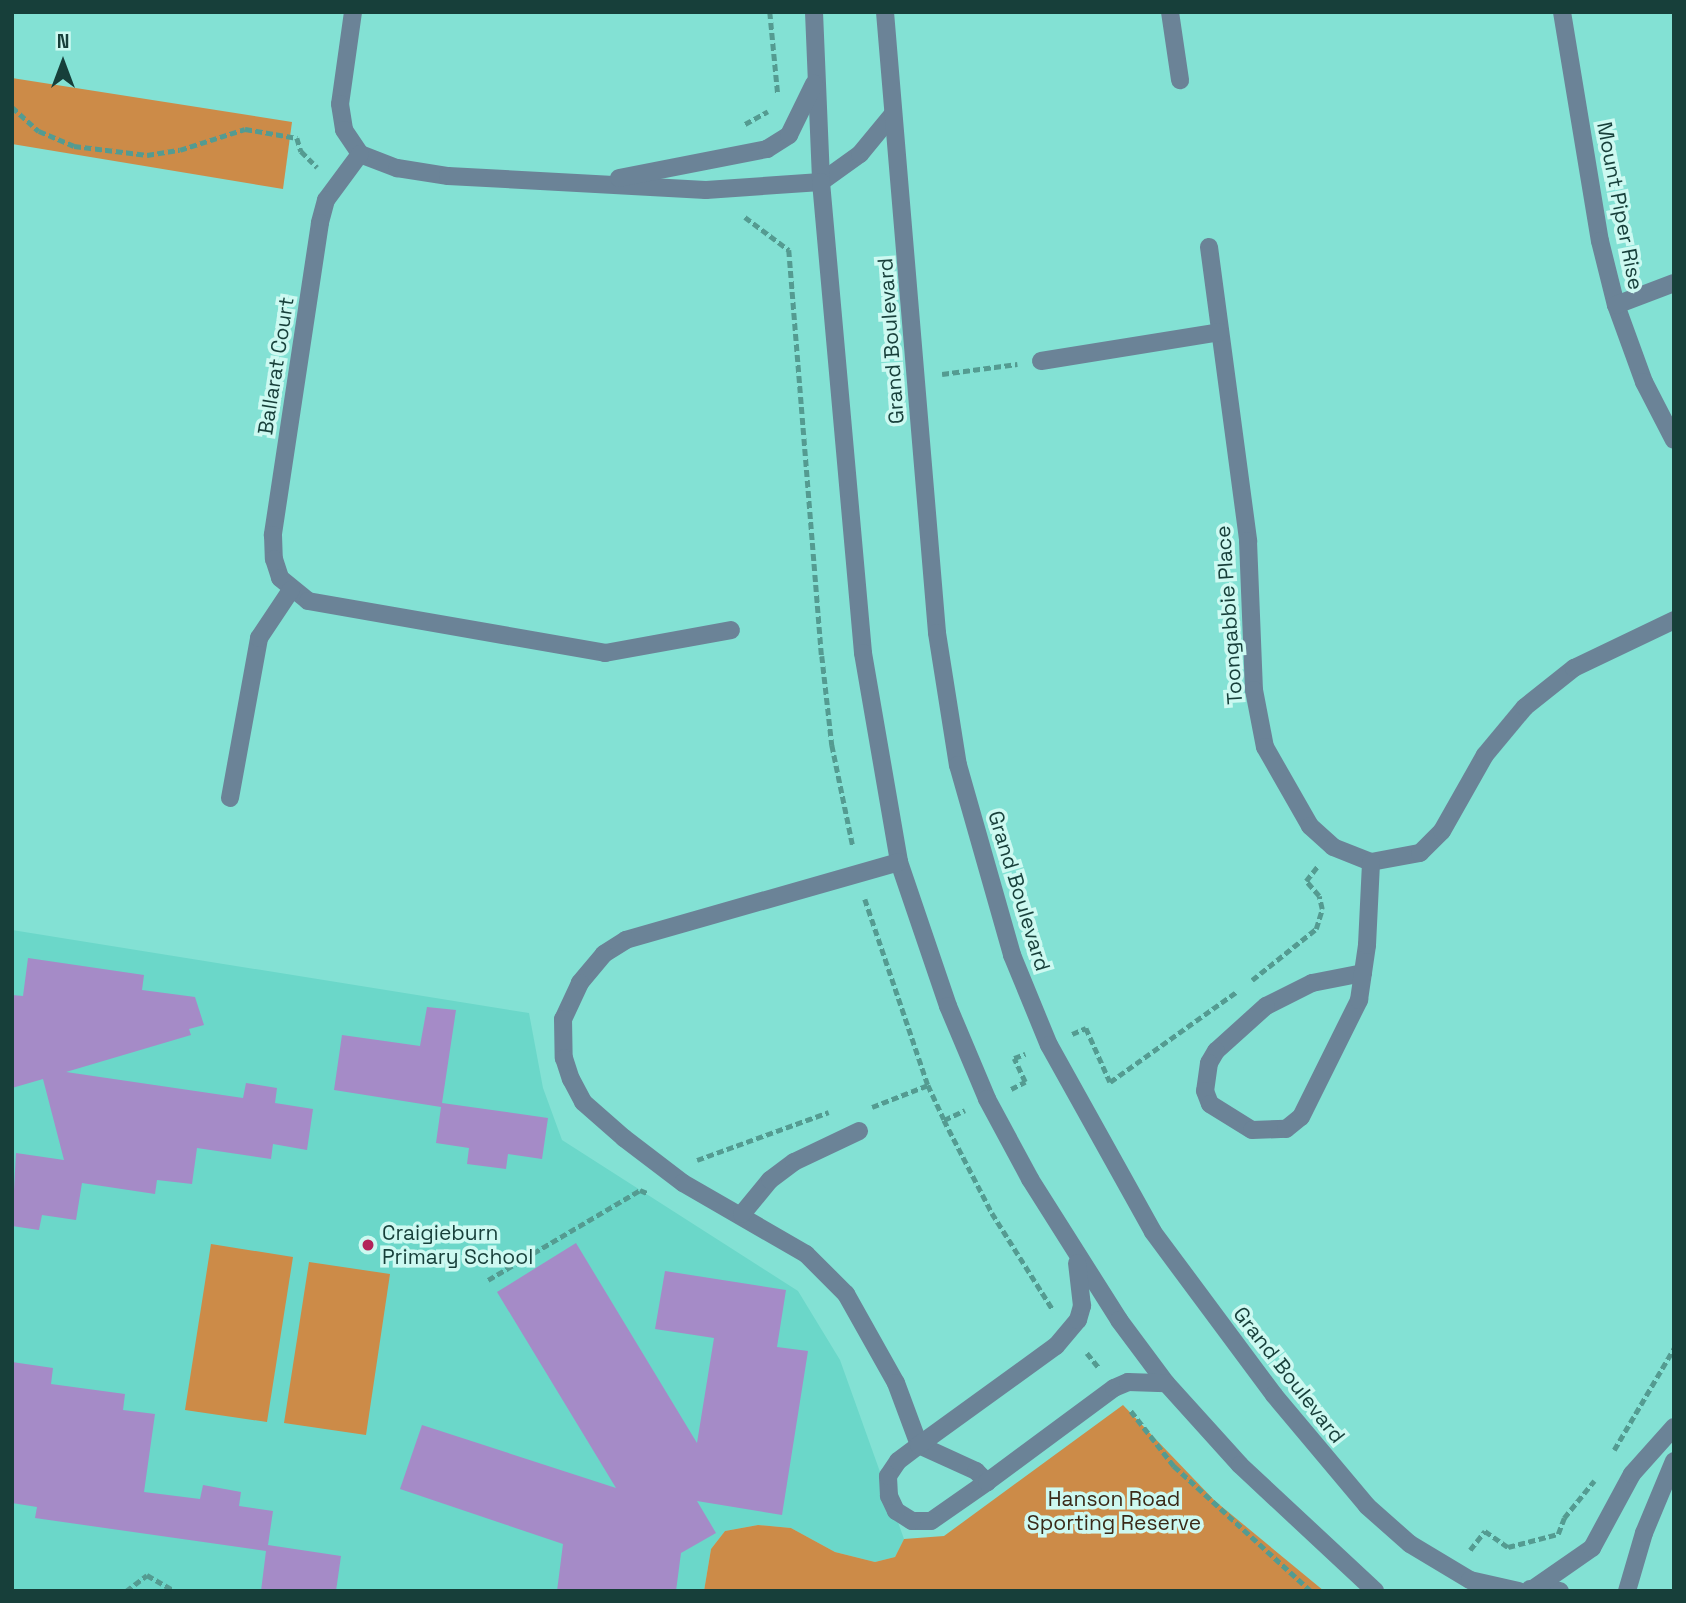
<!DOCTYPE html>
<style>
body{margin:0}
#map{position:relative;width:1686px;height:1603px;overflow:hidden;background:#83e1d4;font-family:"Space Grotesk",sans-serif}
div>[style]{position:absolute}
.built>*{inset:0;background:#6bd7c9}
.green>*{inset:0;background:#cc8b48}
.building>*{inset:0;background:#a58bc7}
.path>*{height:4.5px;margin-top:-2.25px;transform-origin:0;background:repeating-linear-gradient(90deg,#549b91 0 7px,transparent 0 10.5px)}
.minor>*{height:18px;margin:-9px;padding:0 9px;transform-origin:9px;border-radius:9px;background:#6b8397}
.dots>*{width:19px;height:19px;translate:-50% -50%;box-sizing:border-box;border:4px solid #cdf9f1;border-radius:50%}
span{translate:-50% -50%;white-space:nowrap;text-align:center;line-height:1.15;-webkit-text-stroke:7px #cdf9f1;paint-order:stroke}
.street-label{font-size:21px;color:#173f3a}
.poi-label{font-size:21px;color:#173f3a}
.left{translate:0 -50%;text-align:left}
.park-label{font-size:21px;color:#3a2918}
.frame{position:absolute;inset:0;border:14px solid #173f3a;pointer-events:none}
.north{position:absolute;left:28px;top:28px;width:70px;height:70px;-webkit-text-stroke:5px #cdf9f1;paint-order:stroke;rotate:0deg;font-size:19px;font-weight:700;line-height:28px;text-align:center;color:#173f3a}
.north::after{content:'';display:block;margin:auto;width:24px;height:32px;background:#173f3a;clip-path:polygon(50% 0,100% 100%,50% 72%,0 100%)}
</style>
<div id="map">
<div class="built">
<div style="clip-path:polygon(12px 930px,529px 1013px,543px 1088px,562px 1140px,798px 1291px,840px 1360px,904px 1539px,895px 1557px,875px 1562px,835px 1552px,791px 1528px,758px 1525px,725px 1531px,711px 1549px,704px 1591px,12px 1591px)"></div>
</div>
<div class="green">
<div style="clip-path:polygon(12px 78px,292px 122px,283px 189px,12px 144px)"></div>
<div style="clip-path:polygon(211px 1244px,293px 1257px,267px 1422px,185px 1410px)"></div>
<div style="clip-path:polygon(309px 1262px,390px 1274px,366px 1435px,284px 1423px)"></div>
<div style="clip-path:polygon(1123px 1405px,1215px 1501px,1324px 1591px,704px 1591px,711px 1549px,725px 1531px,758px 1525px,791px 1528px,835px 1552px,875px 1562px,895px 1557px,904px 1539px,944px 1536px)"></div>
</div>
<div class="building">
<div style="clip-path:polygon(28px 958px,144px 975px,142px 990px,195px 997px,204px 1025px,189px 1029px,191px 1035px,66px 1072px,243px 1098px,246px 1083px,277px 1088px,275px 1103px,313px 1109px,307px 1150px,273px 1144px,271px 1159px,197px 1148px,192px 1184px,157px 1180px,155px 1194px,82px 1183px,76px 1220px,42px 1215px,39px 1230px,12px 1226px,16px 1153px,64px 1160px,43px 1079px,12px 1088px,12px 995px,23px 996px)"></div>
<div style="clip-path:polygon(427px 1007px,456px 1010px,442px 1103px,548px 1118px,542px 1159px,508px 1154px,506px 1169px,467px 1164px,469px 1148px,436px 1143px,441px 1107px,334px 1090px,342px 1035px,420px 1046px)"></div>
<div style="clip-path:polygon(576px 1243px,697px 1443px,714px 1338px,655px 1329px,665px 1271px,786px 1290px,777px 1347px,808px 1351px,782px 1515px,697px 1501px,716px 1533px,681px 1553px,676px 1591px,557px 1591px,563px 1544px,400px 1489px,422px 1425px,616px 1488px,497px 1292px)"></div>
<div style="clip-path:polygon(12px 1362px,53px 1368px,51px 1384px,125px 1394px,123px 1410px,155px 1414px,144px 1492px,200px 1499px,203px 1485px,241px 1492px,239px 1506px,273px 1511px,268px 1545px,341px 1556px,336px 1591px,261px 1591px,266px 1551px,35px 1518px,37px 1507px,12px 1503px)"></div>
</div>
<div class="path">
<div style="left:770px;top:12px;width:83px;rotate:84.5deg"></div>
<div style="left:12px;top:107px;width:36px;rotate:42deg"></div>
<div style="left:39px;top:131px;width:38px;rotate:23deg"></div>
<div style="left:74px;top:146px;width:74px;rotate:7deg"></div>
<div style="left:147px;top:155px;width:33px;rotate:-9deg"></div>
<div style="left:180px;top:150px;width:68px;rotate:-17.9deg"></div>
<div style="left:245px;top:129px;width:53px;rotate:9.8deg"></div>
<div style="left:297px;top:138px;width:14px;rotate:73deg"></div>
<div style="left:301px;top:151px;width:23px;rotate:45deg"></div>
<div style="left:745px;top:124px;width:26px;rotate:-29deg"></div>
<div style="left:745px;top:217px;width:55px;rotate:36.9deg"></div>
<div style="left:789px;top:250px;width:407px;rotate:85.4deg"></div>
<div style="left:822px;top:656px;width:90px;rotate:83.6deg"></div>
<div style="left:832px;top:745px;width:103px;rotate:78.3deg"></div>
<div style="left:942px;top:374px;width:76px;rotate:-7.6deg"></div>
<div style="left:865px;top:899px;width:196px;rotate:71.3deg"></div>
<div style="left:1252px;top:980px;width:82px;rotate:-38.6deg"></div>
<div style="left:1316px;top:929px;width:21px;rotate:-73deg"></div>
<div style="left:1322px;top:909px;width:13px;rotate:-103deg"></div>
<div style="left:1319px;top:896px;width:20px;rotate:-131deg"></div>
<div style="left:1306px;top:881px;width:18px;rotate:-52deg"></div>
<div style="left:1072px;top:1034px;width:15px;rotate:-23deg"></div>
<div style="left:1086px;top:1028px;width:59px;rotate:66deg"></div>
<div style="left:1110px;top:1082px;width:155px;rotate:-35.5deg"></div>
<div style="left:1011px;top:1089px;width:16px;rotate:-27deg"></div>
<div style="left:1025px;top:1082px;width:26px;rotate:-115deg"></div>
<div style="left:1014px;top:1058px;width:12px;rotate:-20deg"></div>
<div style="left:872px;top:1107px;width:60px;rotate:-21.4deg"></div>
<div style="left:928px;top:1085px;width:38px;rotate:65deg"></div>
<div style="left:944px;top:1120px;width:23px;rotate:-25deg"></div>
<div style="left:944px;top:1120px;width:105px;rotate:62.7deg"></div>
<div style="left:992px;top:1213px;width:115px;rotate:57.8deg"></div>
<div style="left:697px;top:1160px;width:140px;rotate:-20deg"></div>
<div style="left:488px;top:1280px;width:177px;rotate:-30.6deg"></div>
<div style="left:640px;top:1190px;width:8px;rotate:23deg"></div>
<div style="left:1087px;top:1353px;width:19px;rotate:51deg"></div>
<div style="left:1131px;top:1411px;width:70px;rotate:52deg"></div>
<div style="left:1174px;top:1466px;width:185px;rotate:42.4deg"></div>
<div style="left:1614px;top:1450px;width:118px;rotate:-59.5deg"></div>
<div style="left:1470px;top:1550px;width:24px;rotate:-52deg"></div>
<div style="left:1485px;top:1531px;width:28px;rotate:35deg"></div>
<div style="left:1508px;top:1547px;width:52px;rotate:-14.6deg"></div>
<div style="left:1558px;top:1534px;width:17px;rotate:-69deg"></div>
<div style="left:1564px;top:1518px;width:48px;rotate:-51deg"></div>
<div style="left:126px;top:1591px;width:26px;rotate:-37deg"></div>
<div style="left:147px;top:1575px;width:32px;rotate:30deg"></div>
</div>
<div class="minor">
<div style="left:353px;top:12px;width:93px;rotate:98deg"></div>
<div style="left:340px;top:104px;width:26px;rotate:81deg"></div>
<div style="left:344px;top:130px;width:29px;rotate:56deg"></div>
<div style="left:360px;top:154px;width:40px;rotate:21deg"></div>
<div style="left:397px;top:168px;width:52px;rotate:8.9deg"></div>
<div style="left:448px;top:176px;width:258px;rotate:3.1deg"></div>
<div style="left:706px;top:190px;width:115px;rotate:-4deg"></div>
<div style="left:821px;top:182px;width:48px;rotate:-35.7deg"></div>
<div style="left:860px;top:154px;width:52px;rotate:-50.5deg"></div>
<div style="left:814px;top:12px;width:170px;rotate:87.6deg"></div>
<div style="left:821px;top:182px;width:473px;rotate:84.9deg"></div>
<div style="left:863px;top:653px;width:212px;rotate:80.2deg"></div>
<div style="left:899px;top:862px;width:152px;rotate:71.2deg"></div>
<div style="left:948px;top:1006px;width:101px;rotate:67.2deg"></div>
<div style="left:987px;top:1099px;width:91px;rotate:61.7deg"></div>
<div style="left:1030px;top:1179px;width:167px;rotate:57.7deg"></div>
<div style="left:1119px;top:1320px;width:79px;rotate:53.3deg"></div>
<div style="left:1166px;top:1383px;width:110px;rotate:47.9deg"></div>
<div style="left:1240px;top:1465px;width:185px;rotate:43deg"></div>
<div style="left:885px;top:12px;width:623px;rotate:85.21deg"></div>
<div style="left:937px;top:633px;width:134px;rotate:81deg"></div>
<div style="left:958px;top:765px;width:198px;rotate:74.1deg"></div>
<div style="left:1012px;top:955px;width:97px;rotate:67.7deg"></div>
<div style="left:1049px;top:1045px;width:214px;rotate:60.9deg"></div>
<div style="left:1153px;top:1232px;width:203px;rotate:53.4deg"></div>
<div style="left:1274px;top:1395px;width:145px;rotate:50deg"></div>
<div style="left:1367px;top:1506px;width:57px;rotate:41.5deg"></div>
<div style="left:1410px;top:1544px;width:70px;rotate:31deg"></div>
<div style="left:1470px;top:1580px;width:50px;rotate:12.7deg"></div>
<div style="left:1170px;top:12px;width:69px;rotate:81.6deg"></div>
<div style="left:1562px;top:12px;width:232px;rotate:80.6deg"></div>
<div style="left:1600px;top:241px;width:66px;rotate:76deg"></div>
<div style="left:1616px;top:305px;width:82px;rotate:70deg"></div>
<div style="left:1644px;top:382px;width:65px;rotate:62.7deg"></div>
<div style="left:360px;top:154px;width:57px;rotate:126.5deg"></div>
<div style="left:326px;top:200px;width:24px;rotate:105deg"></div>
<div style="left:320px;top:223px;width:316px;rotate:98.6deg"></div>
<div style="left:273px;top:535px;width:24px;rotate:88deg"></div>
<div style="left:274px;top:559px;width:20px;rotate:72deg"></div>
<div style="left:280px;top:578px;width:36px;rotate:39deg"></div>
<div style="left:308px;top:601px;width:302px;rotate:9.9deg"></div>
<div style="left:605px;top:653px;width:128px;rotate:-10.3deg"></div>
<div style="left:619px;top:178px;width:151px;rotate:-11.1deg"></div>
<div style="left:767px;top:149px;width:26px;rotate:-32deg"></div>
<div style="left:789px;top:135px;width:57px;rotate:-63.9deg"></div>
<div style="left:1209px;top:247px;width:297px;rotate:82.4deg"></div>
<div style="left:1248px;top:541px;width:149px;rotate:87.7deg"></div>
<div style="left:1254px;top:690px;width:58px;rotate:79.1deg"></div>
<div style="left:1265px;top:747px;width:91px;rotate:60.3deg"></div>
<div style="left:1310px;top:826px;width:31px;rotate:42deg"></div>
<div style="left:1333px;top:847px;width:41px;rotate:21.5deg"></div>
<div style="left:1371px;top:862px;width:50px;rotate:-10.4deg"></div>
<div style="left:1420px;top:853px;width:31px;rotate:-45deg"></div>
<div style="left:1442px;top:831px;width:87px;rotate:-60.5deg"></div>
<div style="left:1485px;top:755px;width:62px;rotate:-50.2deg"></div>
<div style="left:1525px;top:707px;width:63px;rotate:-38.5deg"></div>
<div style="left:1574px;top:668px;width:111px;rotate:-25.6deg"></div>
<div style="left:1616px;top:305px;width:62px;rotate:-20.8deg"></div>
<div style="left:1041px;top:361px;width:181px;rotate:-9.2deg"></div>
<div style="left:230px;top:798px;width:163px;rotate:-79.7deg"></div>
<div style="left:259px;top:638px;width:58px;rotate:-56.3deg"></div>
<div style="left:899px;top:862px;width:284px;rotate:164.1deg"></div>
<div style="left:626px;top:940px;width:26px;rotate:148deg"></div>
<div style="left:604px;top:954px;width:38px;rotate:130deg"></div>
<div style="left:580px;top:983px;width:40px;rotate:115deg"></div>
<div style="left:563px;top:1019px;width:39px;rotate:89deg"></div>
<div style="left:564px;top:1058px;width:22px;rotate:72deg"></div>
<div style="left:571px;top:1079px;width:26px;rotate:62deg"></div>
<div style="left:583px;top:1102px;width:55px;rotate:41.3deg"></div>
<div style="left:624px;top:1138px;width:74px;rotate:37.3deg"></div>
<div style="left:683px;top:1183px;width:142px;rotate:30deg"></div>
<div style="left:806px;top:1254px;width:57px;rotate:45deg"></div>
<div style="left:846px;top:1294px;width:102px;rotate:60.7deg"></div>
<div style="left:896px;top:1383px;width:66px;rotate:69.6deg"></div>
<div style="left:919px;top:1445px;width:63px;rotate:24.5deg"></div>
<div style="left:976px;top:1471px;width:16px;rotate:45deg"></div>
<div style="left:987px;top:1482px;width:68px;rotate:145.1deg"></div>
<div style="left:931px;top:1521px;width:19px;rotate:180deg"></div>
<div style="left:912px;top:1521px;width:19px;rotate:-148deg"></div>
<div style="left:896px;top:1511px;width:17px;rotate:-115deg"></div>
<div style="left:889px;top:1496px;width:20px;rotate:-93deg"></div>
<div style="left:888px;top:1476px;width:18px;rotate:-56deg"></div>
<div style="left:898px;top:1461px;width:26px;rotate:-37deg"></div>
<div style="left:919px;top:1445px;width:169px;rotate:-35.9deg"></div>
<div style="left:1056px;top:1346px;width:34px;rotate:-50deg"></div>
<div style="left:1078px;top:1320px;width:15px;rotate:-74deg"></div>
<div style="left:1082px;top:1306px;width:43px;rotate:-96.6deg"></div>
<div style="left:1363px;top:973px;width:52px;rotate:168.9deg"></div>
<div style="left:1312px;top:983px;width:51px;rotate:153.4deg"></div>
<div style="left:1266px;top:1006px;width:67px;rotate:138deg"></div>
<div style="left:1216px;top:1051px;width:14px;rotate:120deg"></div>
<div style="left:1209px;top:1063px;width:28px;rotate:98deg"></div>
<div style="left:1205px;top:1091px;width:14px;rotate:69deg"></div>
<div style="left:1210px;top:1104px;width:49px;rotate:31.8deg"></div>
<div style="left:1252px;top:1130px;width:34px;rotate:-2deg"></div>
<div style="left:1286px;top:1129px;width:19px;rotate:-39deg"></div>
<div style="left:1301px;top:1117px;width:131px;rotate:-63.6deg"></div>
<div style="left:1359px;top:1000px;width:56px;rotate:-81.7deg"></div>
<div style="left:1367px;top:945px;width:83px;rotate:-87.2deg"></div>
<div style="left:742px;top:1214px;width:44px;rotate:-50.5deg"></div>
<div style="left:770px;top:1180px;width:30px;rotate:-37deg"></div>
<div style="left:794px;top:1162px;width:72px;rotate:-25.5deg"></div>
<div style="left:987px;top:1482px;width:158px;rotate:-36.5deg"></div>
<div style="left:1114px;top:1388px;width:15px;rotate:-23deg"></div>
<div style="left:1128px;top:1382px;width:38px;rotate:2deg"></div>
<div style="left:1530px;top:1589px;width:30px;rotate:4deg"></div>
<div style="left:1533px;top:1589px;width:72px;rotate:-34.8deg"></div>
<div style="left:1592px;top:1548px;width:84px;rotate:-61.6deg"></div>
<div style="left:1632px;top:1474px;width:63px;rotate:-48.2deg"></div>
<div style="left:1627px;top:1591px;width:60px;rotate:-73.7deg"></div>
<div style="left:1644px;top:1533px;width:78px;rotate:-67.4deg"></div>
</div>
<div class="dots">
<div style="left:368px;top:1245px;background:#b3245a"></div>
</div>
<div class="street-label">
<span style="left:1620px;top:206px;rotate:79deg">Mount Piper Rise</span>
<span style="left:891px;top:341px;rotate:-94deg">Grand Boulevard</span>
<span style="left:276px;top:366px;rotate:-81deg">Ballarat Court</span>
<span style="left:1229px;top:615px;rotate:-94deg">Toongabbie Place</span>
<span style="left:1019px;top:891px;rotate:73deg">Grand Boulevard</span>
<span style="left:1289px;top:1375px;rotate:52deg">Grand Boulevard</span>
</div>
<div class="poi-label">
<span class="left" style="left:382px;top:1245px">Craigieburn<br>Primary School</span>
</div>
<div class="park-label">
<span style="left:1114px;top:1511px">Hanson Road<br>Sporting Reserve</span>
</div>
<div class="frame"></div>
<div class="north">N</div>
</div>
